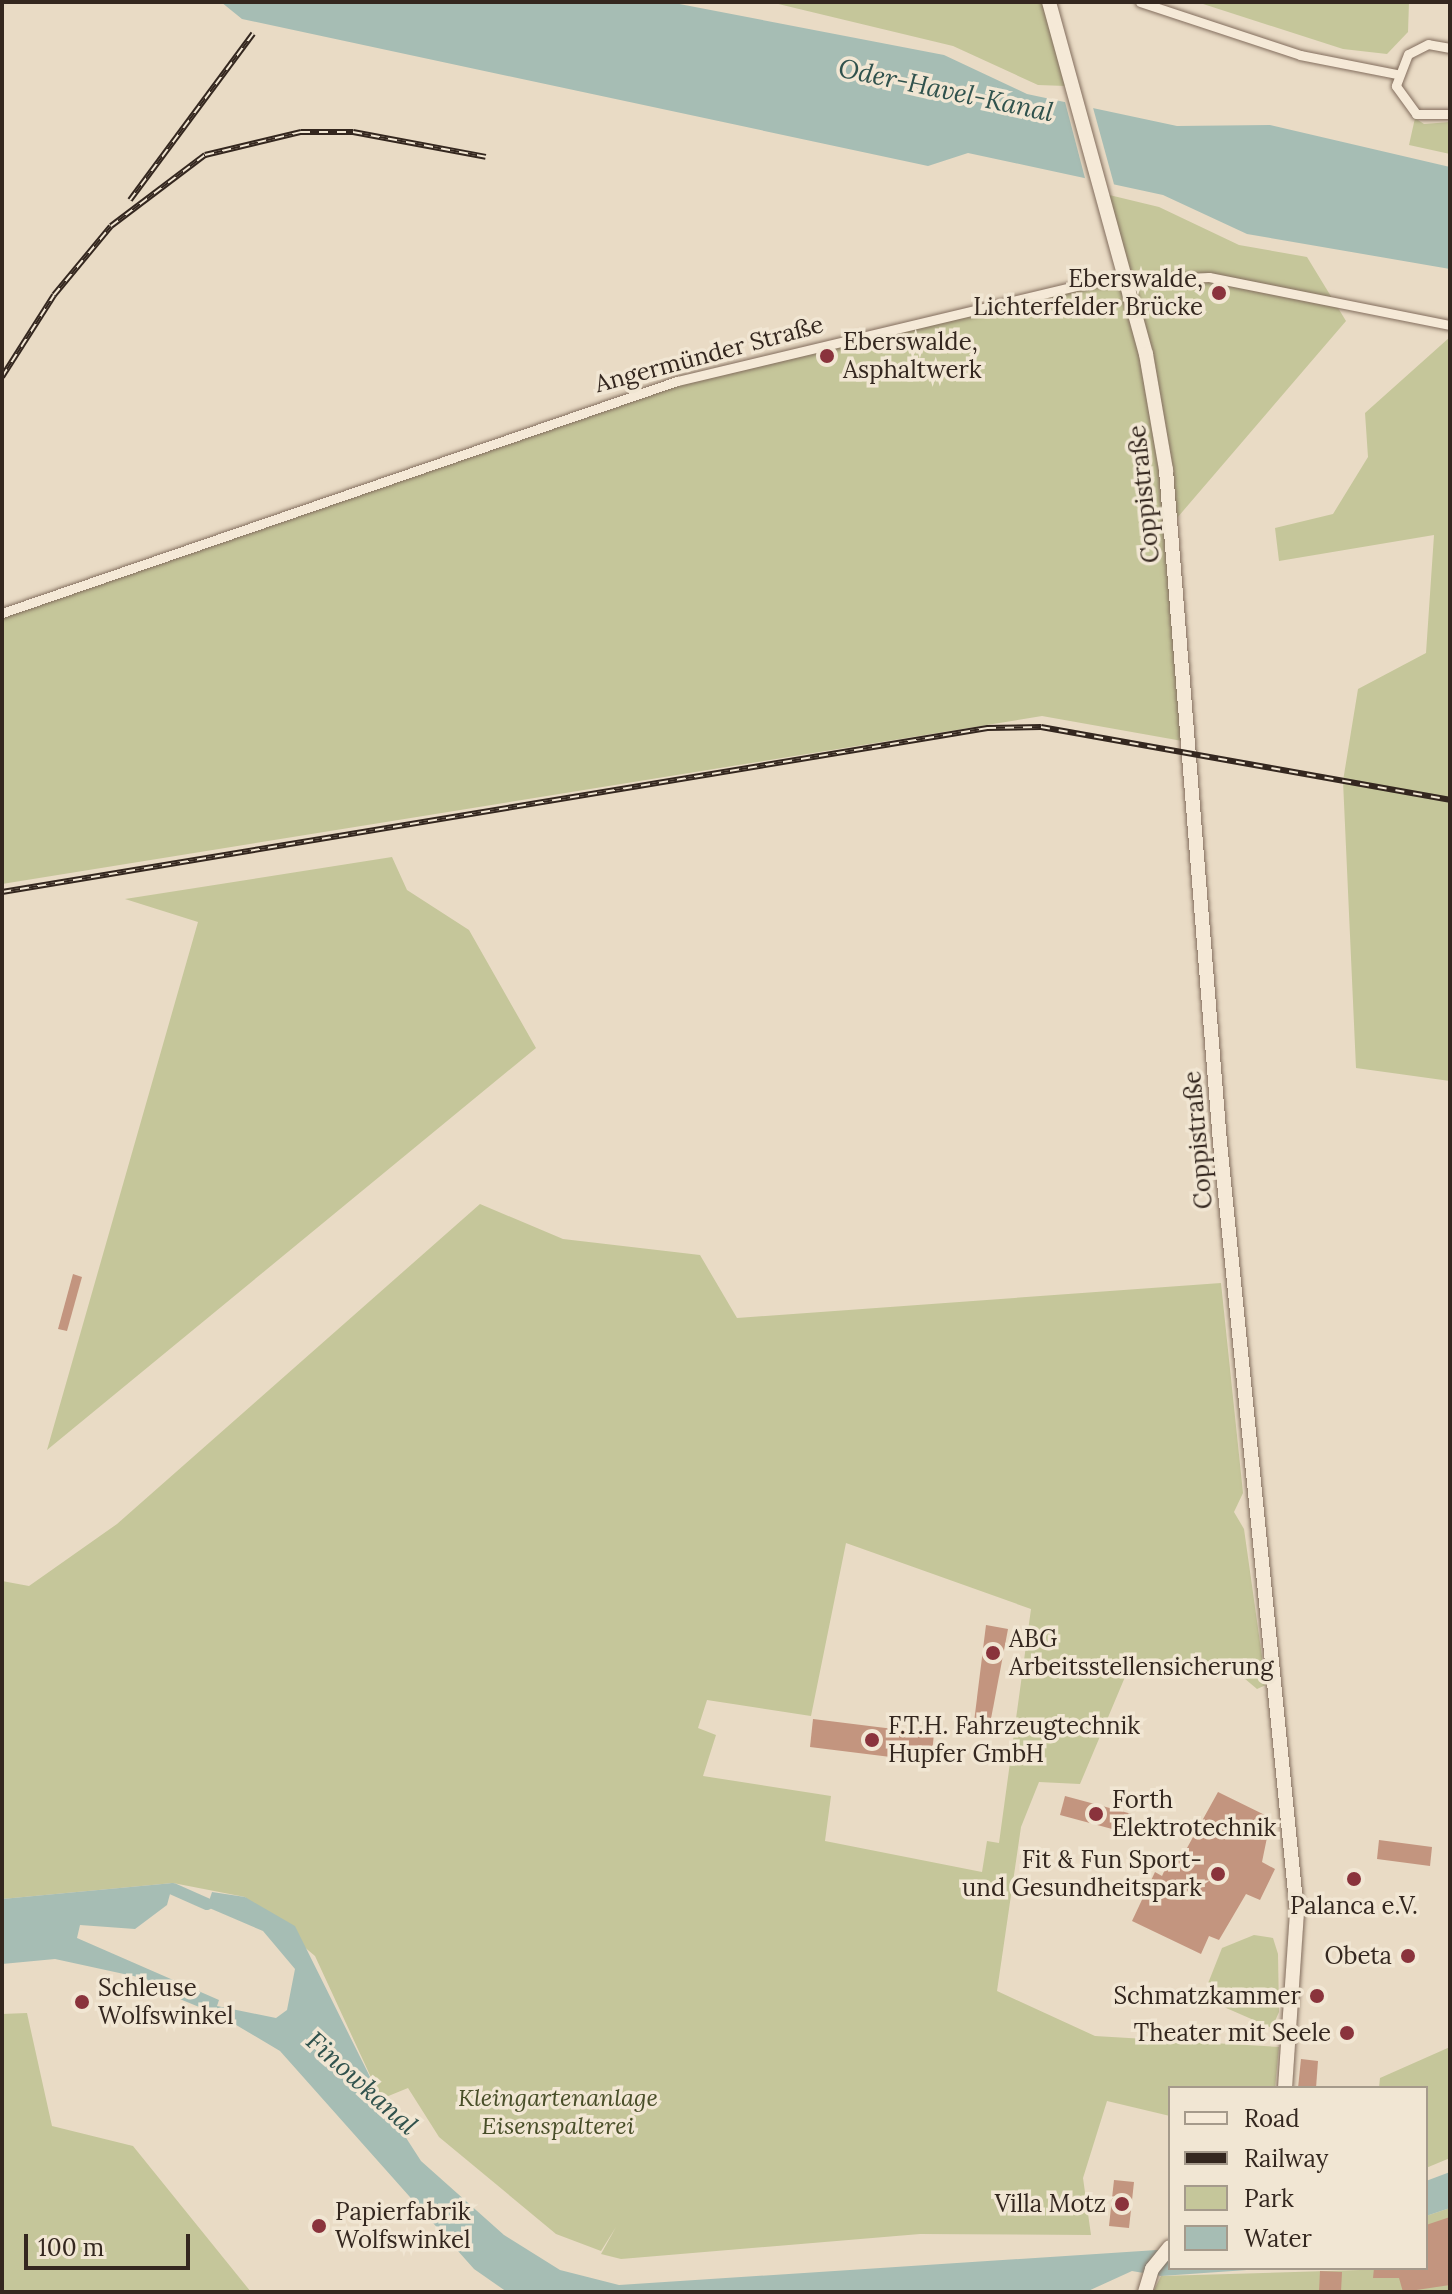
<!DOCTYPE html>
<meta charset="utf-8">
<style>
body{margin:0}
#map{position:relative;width:1452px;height:2294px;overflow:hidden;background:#e9dbc5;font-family:Lora,serif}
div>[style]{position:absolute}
.green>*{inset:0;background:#c5c69a}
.water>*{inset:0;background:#a6bdb4}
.pier>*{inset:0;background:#e9dbc5}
.canal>*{height:12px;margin:-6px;padding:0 6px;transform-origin:6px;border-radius:6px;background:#a6bdb4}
.building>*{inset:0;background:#c3957f}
.roads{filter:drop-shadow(0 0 2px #826d5d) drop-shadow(0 0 2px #826d5d)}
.minor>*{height:9px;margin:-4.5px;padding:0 4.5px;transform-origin:4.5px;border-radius:4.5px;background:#f5e9d7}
.secondary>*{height:14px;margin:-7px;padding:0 7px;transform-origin:7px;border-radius:7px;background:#f5e9d7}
.rail>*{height:6px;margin-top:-3px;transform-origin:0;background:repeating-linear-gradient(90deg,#f1e6d3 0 9px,#34271f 0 18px);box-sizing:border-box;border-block:2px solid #34271f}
.dots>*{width:22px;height:22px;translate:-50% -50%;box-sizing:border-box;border:4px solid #f1e6d3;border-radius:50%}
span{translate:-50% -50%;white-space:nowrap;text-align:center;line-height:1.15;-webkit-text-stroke:7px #f1e6d3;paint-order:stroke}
.poi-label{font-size:24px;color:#34271f}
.right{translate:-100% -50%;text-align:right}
.left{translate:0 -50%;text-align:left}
.street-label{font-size:24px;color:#34271f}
.park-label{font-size:24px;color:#484e28;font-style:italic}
.water-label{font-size:26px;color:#30524d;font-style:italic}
.frame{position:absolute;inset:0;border:4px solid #34271f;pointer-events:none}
.legend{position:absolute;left:1168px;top:2086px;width:260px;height:184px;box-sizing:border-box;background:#f1e6d3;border:2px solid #a59a8b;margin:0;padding:10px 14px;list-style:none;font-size:24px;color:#34271f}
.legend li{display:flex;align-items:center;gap:16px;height:40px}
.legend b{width:40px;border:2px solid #a59a8b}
.scale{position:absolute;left:24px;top:2234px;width:166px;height:36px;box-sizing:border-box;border:4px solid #34271f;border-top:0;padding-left:10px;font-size:24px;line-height:28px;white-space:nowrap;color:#34271f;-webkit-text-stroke:6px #f1e6d3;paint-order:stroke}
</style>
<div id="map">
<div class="green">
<div style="clip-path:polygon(770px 2px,1044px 2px,1066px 86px,1038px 85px,953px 46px)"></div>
<div style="clip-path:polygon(1197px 2px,1409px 2px,1408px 32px,1387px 54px,1343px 49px)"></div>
<div style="clip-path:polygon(1415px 118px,1424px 124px,1450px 122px,1450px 154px,1409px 145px)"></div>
<div style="clip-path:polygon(1101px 193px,1159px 207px,1239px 245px,1307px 257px,1346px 321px,1171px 525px,1188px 742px,1042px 716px,2px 884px,2px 613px,582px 410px,986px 305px,1125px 279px)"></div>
<div style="clip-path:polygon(1450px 337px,1448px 713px,1450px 1081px,1356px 1068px,1343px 781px,1358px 689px,1426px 653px,1434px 535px,1279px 561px,1275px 528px,1333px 514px,1368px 457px,1365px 413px)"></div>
<div style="clip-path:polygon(392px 857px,407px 890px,469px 930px,536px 1048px,47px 1450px,198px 922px,125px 899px)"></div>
<div style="clip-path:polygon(evenodd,480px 1204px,563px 1239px,700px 1255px,737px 1318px,1221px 1283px,1243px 1493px,1234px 1512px,1244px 1529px,1266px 1685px,1257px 1689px,1225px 1662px,1125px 1677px,1080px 1784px,1039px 1782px,1021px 1827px,997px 1991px,1095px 2036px,1279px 2047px,1275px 2088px,1170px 2088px,1170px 2116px,1107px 2101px,1083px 2178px,1091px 2235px,920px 2234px,621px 2259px,601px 2254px,616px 2227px,601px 2251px,556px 2234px,439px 2137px,408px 2088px,381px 2099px,315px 1956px,245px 1897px,173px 1883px,2px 1899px,2px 1581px,29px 1586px,117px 1524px,480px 1204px,846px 1543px,1031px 1609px,999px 1843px,987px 1841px,982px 1872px,825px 1841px,831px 1796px,703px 1776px,716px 1735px,698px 1728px,707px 1700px,811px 1716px,846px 1543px)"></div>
<div style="clip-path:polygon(1254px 1935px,1273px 1938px,1278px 1954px,1279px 2012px,1272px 2028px,1217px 2004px,1205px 1991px,1222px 1948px)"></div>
<div style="clip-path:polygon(27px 2013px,52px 2126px,133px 2146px,251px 2292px,2px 2292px,2px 2014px)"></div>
<div style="clip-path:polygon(1450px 2047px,1450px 2158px,1426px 2168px,1426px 2088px,1379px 2088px,1380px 2078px)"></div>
<div style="clip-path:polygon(1450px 2208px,1450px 2292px,1153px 2292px,1161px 2276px,1426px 2268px,1426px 2216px)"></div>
</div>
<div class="water">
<div style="clip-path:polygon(221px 2px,669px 2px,944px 55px,1027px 94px,1177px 126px,1270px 125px,1450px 167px,1450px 269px,1247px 234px,1163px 195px,968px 153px,928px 166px,242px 19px)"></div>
<div style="clip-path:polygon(173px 1883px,167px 1905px,135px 1929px,80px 1925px,77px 1938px,219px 2000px,217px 2006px,276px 2018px,287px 2010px,295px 1969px,263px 1931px,207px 1907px,212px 1892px,245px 1897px,295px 1926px,381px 2099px,421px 2161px,504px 2235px,560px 2270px,619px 2285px,1157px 2250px,1170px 2252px,1170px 2268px,1274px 2268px,1161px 2276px,1132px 2271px,1086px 2292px,507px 2292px,474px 2269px,280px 2051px,221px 2016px,153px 1988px,147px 1979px,55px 1959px,2px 1964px,2px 1899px)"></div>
<div style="clip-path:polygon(1450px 2172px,1450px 2208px,1426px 2216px,1426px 2181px)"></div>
</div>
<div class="pier">
<div style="clip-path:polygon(1064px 98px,1092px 104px,1115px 188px,1086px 182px)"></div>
</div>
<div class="canal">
<div style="left:173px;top:1889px;width:37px;rotate:24deg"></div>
</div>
<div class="building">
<div style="clip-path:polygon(73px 1274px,82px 1277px,67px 1331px,58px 1329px)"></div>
<div style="clip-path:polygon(986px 1625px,1008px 1629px,990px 1724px,974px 1722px)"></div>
<div style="clip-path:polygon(813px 1719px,934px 1734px,931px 1762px,810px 1747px)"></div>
<div style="clip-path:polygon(1218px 1792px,1271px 1818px,1262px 1862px,1275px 1869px,1260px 1900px,1246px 1894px,1219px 1940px,1209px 1936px,1201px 1954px,1132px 1921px,1155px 1872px,1162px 1876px,1173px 1852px,1182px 1857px)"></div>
<div style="clip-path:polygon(1065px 1796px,1132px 1814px,1127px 1833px,1060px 1815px)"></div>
<div style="clip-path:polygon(1379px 1840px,1432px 1847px,1430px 1866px,1377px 1859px)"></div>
<div style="clip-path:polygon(1301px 2059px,1318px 2061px,1316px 2088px,1298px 2088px)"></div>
<div style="clip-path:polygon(1114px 2180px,1134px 2182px,1129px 2228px,1109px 2226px)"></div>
<div style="clip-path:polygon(1450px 2217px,1450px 2285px,1403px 2292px,1399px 2278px,1373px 2278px,1374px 2268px,1426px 2268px,1426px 2225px)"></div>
<div style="clip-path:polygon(1320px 2271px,1342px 2272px,1341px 2292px,1319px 2292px)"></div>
</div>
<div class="roads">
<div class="minor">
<div style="left:1140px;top:2px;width:169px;rotate:18.3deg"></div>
<div style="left:1300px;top:55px;width:99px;rotate:11.1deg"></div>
<div style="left:1450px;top:48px;width:22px;rotate:-170deg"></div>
<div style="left:1428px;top:44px;width:22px;rotate:153deg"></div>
<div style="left:1408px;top:54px;width:34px;rotate:111deg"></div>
<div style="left:1396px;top:86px;width:34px;rotate:54deg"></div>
<div style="left:1416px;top:114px;width:34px"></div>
<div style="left:2px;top:613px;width:714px;rotate:-18.97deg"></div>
<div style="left:677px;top:381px;width:427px;rotate:-13.4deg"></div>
<div style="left:1092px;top:282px;width:117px;rotate:-2.4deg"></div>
<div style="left:1209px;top:277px;width:246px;rotate:11.3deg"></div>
</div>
<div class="secondary">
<div style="left:1049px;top:2px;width:365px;rotate:74.6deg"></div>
<div style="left:1146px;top:354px;width:118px;rotate:80.2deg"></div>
<div style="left:1166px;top:470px;width:674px;rotate:85.41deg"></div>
<div style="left:1220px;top:1142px;width:774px;rotate:84.29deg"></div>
<div style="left:1297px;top:1912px;width:176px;rotate:93.9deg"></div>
<div style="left:1145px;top:2292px;width:24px;rotate:-73deg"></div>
<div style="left:1152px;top:2269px;width:28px;rotate:-51deg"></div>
</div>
</div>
<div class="rail">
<div style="left:130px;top:200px;width:207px;rotate:-53.5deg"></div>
<div style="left:2px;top:377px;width:97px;rotate:-57.6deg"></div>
<div style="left:54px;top:295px;width:89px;rotate:-50.4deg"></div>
<div style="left:111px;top:226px;width:118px;rotate:-37.1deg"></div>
<div style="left:205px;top:155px;width:99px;rotate:-13.5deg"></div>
<div style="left:301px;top:132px;width:52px"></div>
<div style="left:353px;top:132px;width:135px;rotate:10.6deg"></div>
<div style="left:2px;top:892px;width:999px;rotate:-9.45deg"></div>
<div style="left:987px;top:728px;width:54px;rotate:-1.1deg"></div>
<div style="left:1041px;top:727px;width:415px;rotate:10.1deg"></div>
</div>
<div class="dots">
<div style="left:1219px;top:293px;background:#8a333c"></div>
<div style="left:827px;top:356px;background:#8a333c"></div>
<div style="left:993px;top:1653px;background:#8a333c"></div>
<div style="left:872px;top:1740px;background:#8a333c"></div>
<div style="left:1096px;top:1814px;background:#8a333c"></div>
<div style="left:1218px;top:1874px;background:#8a333c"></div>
<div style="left:1354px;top:1879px;background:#8a333c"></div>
<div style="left:1408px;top:1956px;background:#8a333c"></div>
<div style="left:1317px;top:1996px;background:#8a333c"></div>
<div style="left:82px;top:2002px;background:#8a333c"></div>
<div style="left:1347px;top:2033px;background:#8a333c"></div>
<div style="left:1122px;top:2204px;background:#8a333c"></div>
<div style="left:319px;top:2226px;background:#8a333c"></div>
</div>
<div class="poi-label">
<span class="right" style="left:1203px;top:293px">Eberswalde,<br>Lichterfelder Brücke</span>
<span class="left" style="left:843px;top:356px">Eberswalde,<br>Asphaltwerk</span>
<span class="left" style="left:1009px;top:1653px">ABG<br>Arbeitsstellensicherung</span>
<span class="left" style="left:888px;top:1740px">F.T.H. Fahrzeugtechnik<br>Hupfer GmbH</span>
<span class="left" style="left:1112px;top:1814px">Forth<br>Elektrotechnik</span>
<span class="right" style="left:1202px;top:1874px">Fit &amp; Fun Sport-<br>und Gesundheitspark</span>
<span style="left:1354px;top:1906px">Palanca e.V.</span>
<span class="right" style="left:1392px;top:1956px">Obeta</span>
<span class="left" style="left:98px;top:2002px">Schleuse<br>Wolfswinkel</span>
<span class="right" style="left:1301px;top:1996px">Schmatzkammer</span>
<span class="right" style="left:1331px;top:2033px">Theater mit Seele</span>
<span class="right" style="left:1106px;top:2204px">Villa Motz</span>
<span class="left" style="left:335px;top:2226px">Papierfabrik<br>Wolfswinkel</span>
</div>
<div class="street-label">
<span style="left:709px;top:354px;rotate:-15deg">Angermünder Straße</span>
<span style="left:1144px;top:494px;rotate:-96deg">Coppistraße</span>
<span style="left:1198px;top:1140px;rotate:-95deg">Coppistraße</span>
</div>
<div class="park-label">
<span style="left:558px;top:2112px">Kleingartenanlage<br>Eisenspalterei</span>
</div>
<div class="water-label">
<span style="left:946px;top:90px;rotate:12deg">Oder-Havel-Kanal</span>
<span style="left:362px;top:2083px;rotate:42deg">Finowkanal</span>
</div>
<div class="frame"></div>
<ul class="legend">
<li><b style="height:10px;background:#f5e9d7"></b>Road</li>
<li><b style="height:10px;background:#34271f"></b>Railway</li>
<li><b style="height:22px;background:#c5c69a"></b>Park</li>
<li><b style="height:22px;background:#a6bdb4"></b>Water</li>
</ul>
<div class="scale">100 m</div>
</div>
